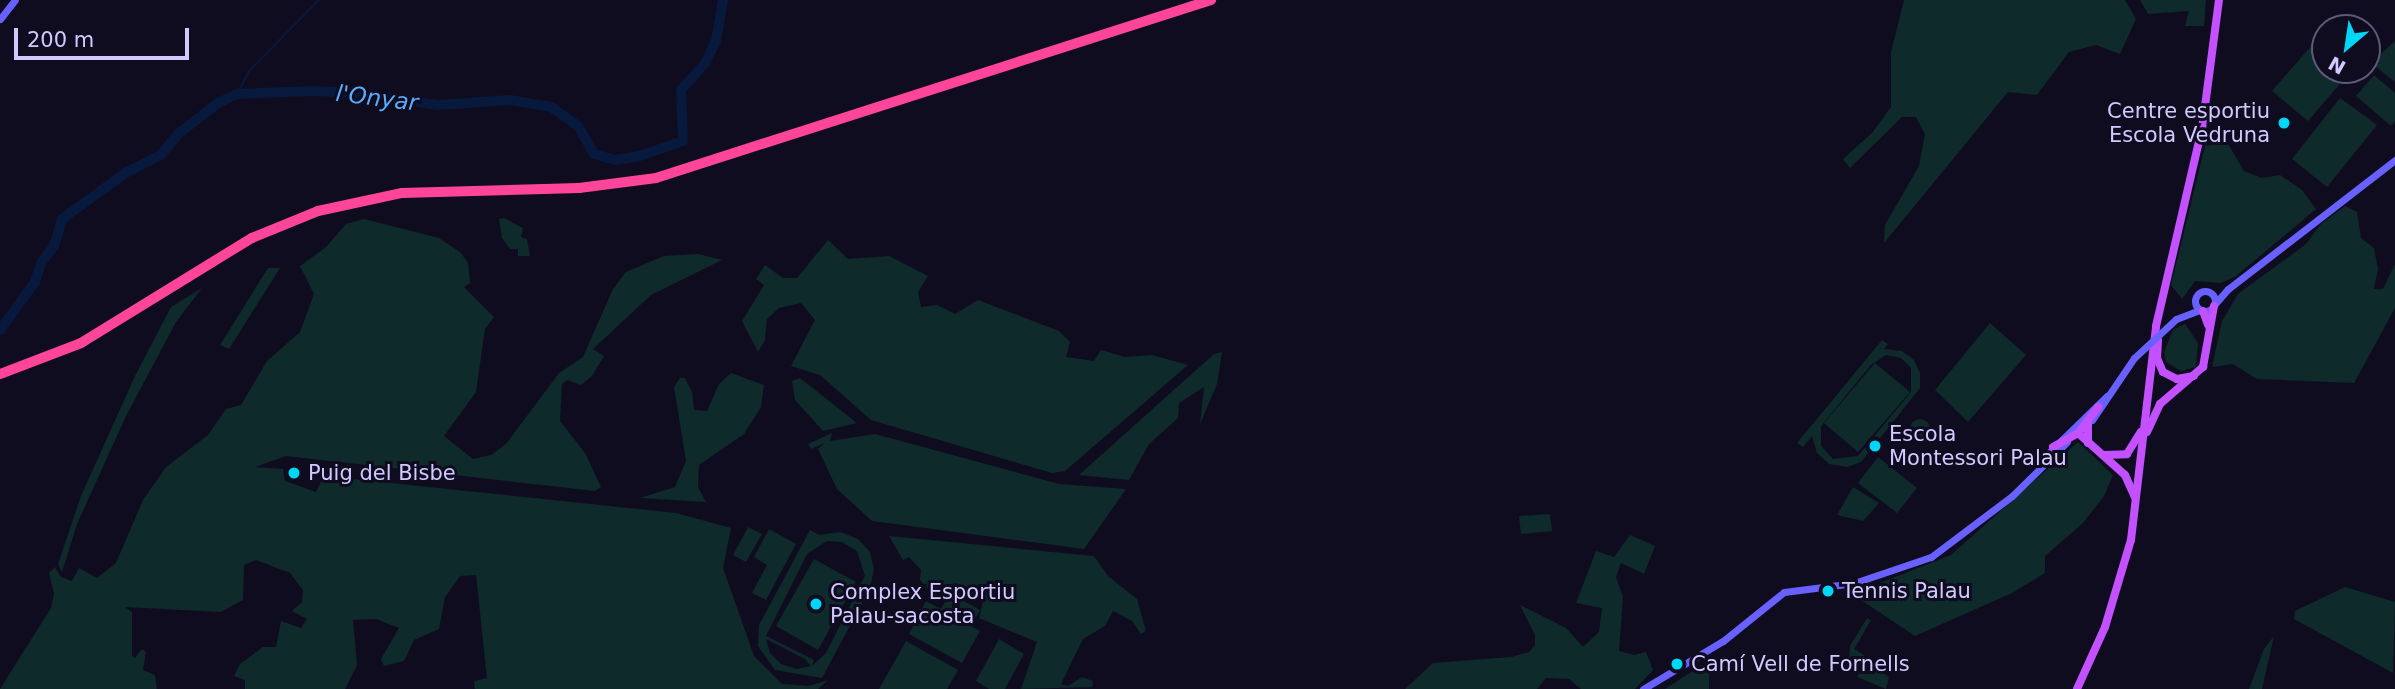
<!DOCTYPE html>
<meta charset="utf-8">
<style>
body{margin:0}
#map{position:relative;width:2395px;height:689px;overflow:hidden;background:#100c20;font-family:"DejaVu Sans",sans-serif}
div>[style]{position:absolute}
.green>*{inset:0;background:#0e2a2a}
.round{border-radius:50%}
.stream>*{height:2px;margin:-1px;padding:0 1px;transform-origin:1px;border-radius:1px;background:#07193d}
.river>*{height:10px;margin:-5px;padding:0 5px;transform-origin:5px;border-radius:5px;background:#07193d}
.secondary>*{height:7px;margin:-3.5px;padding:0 3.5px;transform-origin:3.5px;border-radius:3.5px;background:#6961ff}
.secondary>.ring{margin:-3.5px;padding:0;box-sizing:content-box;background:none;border:7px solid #6961ff;border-radius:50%}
.primary>*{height:8px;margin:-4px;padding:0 4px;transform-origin:4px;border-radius:4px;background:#c351ff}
.highway>*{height:10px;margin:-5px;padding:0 5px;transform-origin:5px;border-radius:5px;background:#ff4599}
.secondary-bridge>*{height:7px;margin:-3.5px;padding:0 3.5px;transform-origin:3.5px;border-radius:3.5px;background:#6961ff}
.dots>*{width:19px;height:19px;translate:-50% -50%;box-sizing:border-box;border:4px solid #100c20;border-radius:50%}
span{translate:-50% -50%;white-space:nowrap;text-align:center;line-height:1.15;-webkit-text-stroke:6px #100c20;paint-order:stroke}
.poi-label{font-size:21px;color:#d2caff}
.right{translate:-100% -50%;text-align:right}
.left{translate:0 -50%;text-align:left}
.water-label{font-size:23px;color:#58adff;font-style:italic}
.north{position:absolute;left:2311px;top:14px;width:70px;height:70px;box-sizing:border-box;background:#100c20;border:2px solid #5e5879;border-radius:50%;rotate:209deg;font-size:19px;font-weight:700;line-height:28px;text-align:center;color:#d2caff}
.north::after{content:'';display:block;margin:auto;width:24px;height:32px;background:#00d6f5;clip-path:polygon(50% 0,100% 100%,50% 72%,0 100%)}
.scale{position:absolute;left:14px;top:28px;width:175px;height:32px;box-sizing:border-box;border:4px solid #d2caff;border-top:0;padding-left:9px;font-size:21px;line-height:24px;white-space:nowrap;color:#d2caff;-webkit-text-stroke:5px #100c20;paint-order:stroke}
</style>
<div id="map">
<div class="green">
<div style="clip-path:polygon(1904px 0,2125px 0,2136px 19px,2120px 54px,2096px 45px,2069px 52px,2037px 95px,2008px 92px,1884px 243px,1885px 225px,1919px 166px,1925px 134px,1916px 117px,1902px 117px,1850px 168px,1843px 159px,1872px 133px,1891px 107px,1891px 52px)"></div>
<div style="clip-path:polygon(2140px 0,2206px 0,2204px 26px,2185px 26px,2189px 11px,2148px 14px)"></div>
<div style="clip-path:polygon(2325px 30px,2325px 70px,2352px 70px,2308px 121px,2272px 91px)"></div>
<div style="clip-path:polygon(2395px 41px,2395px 82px,2371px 63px)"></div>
<div style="clip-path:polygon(2374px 75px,2395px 93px,2395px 121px,2391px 126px,2356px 96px)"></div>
<div style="clip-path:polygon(2340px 98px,2377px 125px,2327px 187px,2292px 159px)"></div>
<div style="clip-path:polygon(2227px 142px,2244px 171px,2262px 178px,2280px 175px,2302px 190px,2316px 209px,2236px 276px,2221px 283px,2195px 281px,2182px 299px,2171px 285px,2205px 146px)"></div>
<div style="clip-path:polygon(2345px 206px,2357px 212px,2361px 238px,2374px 248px,2378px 269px,2374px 289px,2383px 289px,2395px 264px,2395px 308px,2354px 383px,2257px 379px,2233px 364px,2212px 367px,2222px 321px,2238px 294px,2306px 244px,2321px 224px)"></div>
<div style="clip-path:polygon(504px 218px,523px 228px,521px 237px,527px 239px,530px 256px,518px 256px,518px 249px,510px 249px,502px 238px,499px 219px)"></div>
<div style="clip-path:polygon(364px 219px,439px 238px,461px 253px,468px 263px,470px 283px,464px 287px,494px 317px,485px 329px,476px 392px,444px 436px,473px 459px,491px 455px,506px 444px,559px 373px,583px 357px,613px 289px,626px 272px,664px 256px,698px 254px,722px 260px,651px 295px,593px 349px,604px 356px,592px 376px,581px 385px,567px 380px,562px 384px,560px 421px,585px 453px,601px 487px,595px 491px,286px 456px,255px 467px,283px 469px,285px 481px,316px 492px,323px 478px,352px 479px,676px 513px,731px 528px,723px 568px,754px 656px,782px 684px,809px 686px,828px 680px,818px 689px,475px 689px,474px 681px,487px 678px,476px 575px,460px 576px,445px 597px,439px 629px,414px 640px,404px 661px,384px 666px,381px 659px,399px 628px,376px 619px,353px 620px,357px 665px,345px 689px,245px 689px,245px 680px,234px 676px,240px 664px,263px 647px,276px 647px,281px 621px,301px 628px,307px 619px,292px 611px,302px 602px,303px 590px,290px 573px,256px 560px,244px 565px,243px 600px,221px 612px,125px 607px,132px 612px,132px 656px,135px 658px,142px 649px,146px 652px,143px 670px,155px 675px,157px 689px,0 689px,51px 608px,54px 594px,49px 573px,55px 567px,61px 577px,72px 581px,79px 568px,97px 578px,116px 563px,143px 500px,166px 467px,208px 435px,226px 409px,241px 405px,267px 361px,300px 332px,314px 294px,300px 266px,326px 247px,346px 224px)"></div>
<div style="clip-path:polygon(828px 240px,848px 259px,889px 256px,928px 276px,918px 292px,921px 307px,937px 305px,955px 314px,978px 300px,1059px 331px,1070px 342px,1066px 357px,1094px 361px,1101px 350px,1125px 357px,1152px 355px,1188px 365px,1065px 471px,1052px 473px,871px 420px,820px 375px,791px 366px,815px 320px,801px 303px,779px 308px,767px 319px,765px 340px,758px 352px,742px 321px,764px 285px,756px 279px,765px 265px,783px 278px,797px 278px)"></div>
<div style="clip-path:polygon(268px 268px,280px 268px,229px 349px,220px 345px)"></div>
<div style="clip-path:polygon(202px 288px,176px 322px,126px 416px,77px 524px,62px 572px,58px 564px,81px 496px,135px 376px,171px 307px)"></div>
<div style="clip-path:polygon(1990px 323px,2026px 355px,1968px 422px,1935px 390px)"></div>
<div style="clip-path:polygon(2185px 324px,2198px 343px,2196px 367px,2181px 371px,2166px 362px,2164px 352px,2173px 330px)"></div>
<div style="clip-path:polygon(evenodd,1882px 340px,1888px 344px,1884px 349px,1902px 351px,1914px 360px,1920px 373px,1920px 388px,1861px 462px,1847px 467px,1829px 464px,1817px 453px,1812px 436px,1803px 447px,1797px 443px,1882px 340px,1886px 355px,1901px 358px,1911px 368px,1911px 392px,1858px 456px,1833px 459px,1821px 446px,1821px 426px,1871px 365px,1886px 355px)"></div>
<div style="clip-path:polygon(1222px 352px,1217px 384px,1200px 424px,1204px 387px,1179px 403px,1178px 418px,1149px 444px,1129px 480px,1079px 475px,1214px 354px)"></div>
<div style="clip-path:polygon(1875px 363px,1910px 392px,1858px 452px,1824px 423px)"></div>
<div style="clip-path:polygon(731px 373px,764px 385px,761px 407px,744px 434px,699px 465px,698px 487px,706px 502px,640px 498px,675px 487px,686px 461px,674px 387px,680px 378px,685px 378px,692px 392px,694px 410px,707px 411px,719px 384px)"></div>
<div style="clip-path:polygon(800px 378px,857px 423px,823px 431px,795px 400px,792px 381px)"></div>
<div class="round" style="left:1910px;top:419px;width:20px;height:20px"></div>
<div style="clip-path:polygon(832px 433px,830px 441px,875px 434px,1059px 484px,1126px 489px,1084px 549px,872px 521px,837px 489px,818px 449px,825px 443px,811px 449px,808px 444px)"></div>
<div style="clip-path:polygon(2078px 442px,2113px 475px,2104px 496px,2083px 523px,2045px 556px,2045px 573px,2012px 593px,1915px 636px,1852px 594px,1951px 555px)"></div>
<div style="clip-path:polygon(1878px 457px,1917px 488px,1897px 513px,1858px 483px)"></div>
<div style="clip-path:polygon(1853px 487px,1879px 503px,1863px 521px,1837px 515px)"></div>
<div style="clip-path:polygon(1550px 514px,1552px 531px,1521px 534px,1519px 516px)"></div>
<div style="clip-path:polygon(748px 527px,762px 534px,746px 562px,733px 555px)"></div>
<div style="clip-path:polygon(769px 529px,796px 544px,766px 600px,752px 593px,767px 565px,754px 557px)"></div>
<div style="clip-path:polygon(evenodd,810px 530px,819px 535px,841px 532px,858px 539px,870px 552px,874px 569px,870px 588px,822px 678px,775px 670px,758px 646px,759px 625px,810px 530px,827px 541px,842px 542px,857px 551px,865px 576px,826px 653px,812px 666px,814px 660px,766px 636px,807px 554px,827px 541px,810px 530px,766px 639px,805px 659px,811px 666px,797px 669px,781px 664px,770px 653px,766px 639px)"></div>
<div style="clip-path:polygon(1630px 535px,1655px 546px,1644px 574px,1621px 563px,1616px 577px,1623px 597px,1619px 651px,1634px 655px,1646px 652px,1653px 670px,1635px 689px,1581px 689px,1569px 679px,1546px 678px,1537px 689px,1405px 689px,1433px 663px,1511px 657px,1529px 652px,1535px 645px,1535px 635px,1520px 605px,1566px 628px,1583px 647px,1599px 632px,1602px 608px,1576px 603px,1596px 551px,1614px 557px)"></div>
<div style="clip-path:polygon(889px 536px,1094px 556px,1108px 576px,1137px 599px,1146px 631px,1141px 634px,1132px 621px,1113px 611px,1105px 626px,1083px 639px,1061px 684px,1068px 686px,1082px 677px,1093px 681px,1092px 687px,1021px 689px,1037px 642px,979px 618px,983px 602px,956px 583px,929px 590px,920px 580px,921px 570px,909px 557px,903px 560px)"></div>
<div style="clip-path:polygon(814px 559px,856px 582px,818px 650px,776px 626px)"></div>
<div style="clip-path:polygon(2345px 587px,2395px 602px,2393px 673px,2294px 619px,2295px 611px)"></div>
<div style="clip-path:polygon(950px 593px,980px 610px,971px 626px,980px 631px,962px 663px,909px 634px,926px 601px,941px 609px)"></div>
<div style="clip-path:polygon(1867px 618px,1871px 620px,1854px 649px,1864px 655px,1854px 669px,1849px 660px,1850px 646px)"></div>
<div style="clip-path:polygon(2274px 636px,2262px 689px,2249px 689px,2264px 649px)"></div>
<div style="clip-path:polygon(999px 639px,1024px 654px,1005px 689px,989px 689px,976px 681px)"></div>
<div style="clip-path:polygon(906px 641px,958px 670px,947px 689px,879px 689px)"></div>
<div style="clip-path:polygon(1866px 663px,1889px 677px,1886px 689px,1857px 677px)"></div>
<div style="clip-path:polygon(1702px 665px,1709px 671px,1709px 689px,1665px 689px)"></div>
</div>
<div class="stream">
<div style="left:237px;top:94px;width:27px;rotate:-62deg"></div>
<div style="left:250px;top:70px;width:98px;rotate:-45.4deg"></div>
</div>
<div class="river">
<div style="left:0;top:330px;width:59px;rotate:-53.9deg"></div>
<div style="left:35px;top:282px;width:20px;rotate:-72deg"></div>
<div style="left:41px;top:263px;width:21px;rotate:-53deg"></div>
<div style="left:54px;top:246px;width:28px;rotate:-73deg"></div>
<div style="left:62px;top:219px;width:80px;rotate:-35.9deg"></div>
<div style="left:127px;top:172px;width:38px;rotate:-27deg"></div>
<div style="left:161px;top:155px;width:27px;rotate:-51deg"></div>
<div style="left:178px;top:134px;width:51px;rotate:-37.8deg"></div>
<div style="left:218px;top:103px;width:21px;rotate:-25deg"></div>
<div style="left:237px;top:94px;width:75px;rotate:-2.3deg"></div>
<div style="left:312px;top:91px;width:50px;rotate:2.3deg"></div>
<div style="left:362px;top:93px;width:77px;rotate:9deg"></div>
<div style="left:438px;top:105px;width:72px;rotate:-4deg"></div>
<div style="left:510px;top:100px;width:42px;rotate:9.7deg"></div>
<div style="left:551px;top:107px;width:33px;rotate:35deg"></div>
<div style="left:578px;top:126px;width:32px;rotate:60deg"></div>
<div style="left:594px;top:154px;width:22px;rotate:16deg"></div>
<div style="left:615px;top:160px;width:24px;rotate:-9deg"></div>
<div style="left:639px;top:156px;width:46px;rotate:-18.8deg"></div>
<div style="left:683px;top:141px;width:51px;rotate:-92.2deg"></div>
<div style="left:681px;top:90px;width:38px;rotate:-48deg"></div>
<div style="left:706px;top:62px;width:23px;rotate:-65deg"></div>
<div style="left:716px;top:41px;width:42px;rotate:-80.3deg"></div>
</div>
<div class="secondary">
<div style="left:0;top:19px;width:24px;rotate:-52deg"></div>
<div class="ring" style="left:2195px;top:291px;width:13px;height:13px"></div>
<div style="left:2214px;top:305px;width:21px;rotate:-49deg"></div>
<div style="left:2228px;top:289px;width:211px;rotate:-37.7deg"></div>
<div style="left:2176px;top:319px;width:26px;rotate:-21deg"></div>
<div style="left:2092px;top:420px;width:75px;rotate:-55.9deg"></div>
<div style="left:2038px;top:463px;width:96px;rotate:-44.2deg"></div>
<div style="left:1643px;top:689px;width:93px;rotate:-31deg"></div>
<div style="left:1723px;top:641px;width:78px;rotate:-38.8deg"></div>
<div style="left:1784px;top:592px;width:71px;rotate:-7.3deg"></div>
<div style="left:1854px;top:583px;width:81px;rotate:-18.7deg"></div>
<div style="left:1931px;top:557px;width:101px;rotate:-37deg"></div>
<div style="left:2012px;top:496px;width:77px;rotate:-44.5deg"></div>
</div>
<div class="primary">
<div style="left:2203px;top:311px;width:15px;rotate:70deg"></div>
<div style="left:2158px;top:340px;width:18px;rotate:93deg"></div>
<div style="left:2157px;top:358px;width:15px;rotate:67deg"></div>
<div style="left:2163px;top:372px;width:16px;rotate:27deg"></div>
<div style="left:2177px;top:379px;width:17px;rotate:-10deg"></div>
<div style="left:2088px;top:424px;width:19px;rotate:90deg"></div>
<div style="left:2147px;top:432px;width:31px;rotate:-65deg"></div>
<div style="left:2160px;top:404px;width:57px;rotate:-40.7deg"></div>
<div style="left:2203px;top:367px;width:62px;rotate:-79.8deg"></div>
<div style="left:2078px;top:433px;width:63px;rotate:41.8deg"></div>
<div style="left:2125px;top:475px;width:24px;rotate:66deg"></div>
<div style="left:2053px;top:447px;width:29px;rotate:-29deg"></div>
<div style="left:2078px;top:433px;width:33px;rotate:-52deg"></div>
<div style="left:2104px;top:455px;width:23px;rotate:-2deg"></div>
<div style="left:2127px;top:454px;width:26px;rotate:-58deg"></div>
<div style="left:2077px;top:689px;width:68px;rotate:-65.7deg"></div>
<div style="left:2105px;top:627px;width:91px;rotate:-73.4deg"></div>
<div style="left:2131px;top:540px;width:215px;rotate:-83.3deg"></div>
<div style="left:2156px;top:326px;width:202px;rotate:-76.9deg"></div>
<div style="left:2202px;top:129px;width:130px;rotate:-82.5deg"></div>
</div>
<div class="highway">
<div style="left:0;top:374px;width:87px;rotate:-20.9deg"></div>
<div style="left:81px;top:343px;width:201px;rotate:-31.6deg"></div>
<div style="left:252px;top:238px;width:71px;rotate:-22.2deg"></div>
<div style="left:318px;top:211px;width:86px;rotate:-12.1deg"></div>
<div style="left:402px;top:193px;width:177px;rotate:-1.6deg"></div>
<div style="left:579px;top:188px;width:78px;rotate:-7.4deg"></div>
<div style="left:656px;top:178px;width:583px;rotate:-17.78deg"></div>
</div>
<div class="secondary-bridge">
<div style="left:2134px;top:358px;width:57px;rotate:-42.9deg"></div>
</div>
<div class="dots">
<div style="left:2284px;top:123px;background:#00d6f5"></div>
<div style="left:1875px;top:446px;background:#00d6f5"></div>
<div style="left:294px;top:473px;background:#00d6f5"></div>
<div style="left:1828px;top:591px;background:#00d6f5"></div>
<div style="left:816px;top:604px;background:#00d6f5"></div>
<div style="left:1677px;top:664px;background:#00d6f5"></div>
</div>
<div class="poi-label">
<span class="right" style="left:2270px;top:123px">Centre esportiu<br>Escola Vedruna</span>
<span class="left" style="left:1889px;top:446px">Escola<br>Montessori Palau</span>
<span class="left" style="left:308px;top:473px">Puig del Bisbe</span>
<span class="left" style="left:1842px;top:591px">Tennis Palau</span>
<span class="left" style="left:830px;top:604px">Complex Esportiu<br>Palau-sacosta</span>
<span class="left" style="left:1691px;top:664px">Camí Vell de Fornells</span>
</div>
<div class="water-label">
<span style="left:377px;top:98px;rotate:7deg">l'Onyar</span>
</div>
<div class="north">N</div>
<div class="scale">200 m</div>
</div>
